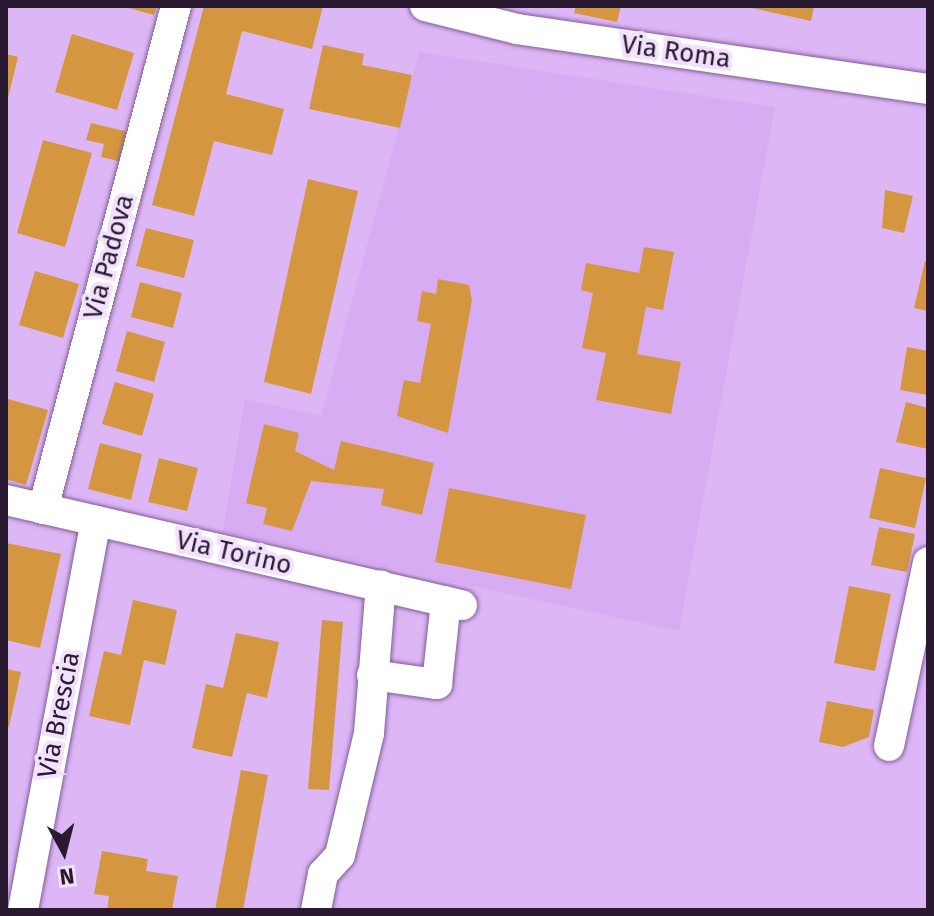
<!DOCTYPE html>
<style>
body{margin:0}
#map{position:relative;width:934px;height:916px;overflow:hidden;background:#ddb6f6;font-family:"Fira Sans",sans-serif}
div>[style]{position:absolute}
.built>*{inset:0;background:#d8acf3}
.building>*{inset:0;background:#d59640}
.roads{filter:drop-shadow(0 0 2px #815d98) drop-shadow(0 0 2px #815d98)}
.minor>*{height:30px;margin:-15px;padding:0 15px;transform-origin:15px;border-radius:15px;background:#fff}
span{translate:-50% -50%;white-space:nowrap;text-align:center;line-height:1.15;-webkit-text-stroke:8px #f1e1fc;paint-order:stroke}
.street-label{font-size:26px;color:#291a32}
.frame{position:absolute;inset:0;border:8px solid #291a32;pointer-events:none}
.north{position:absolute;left:24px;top:812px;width:80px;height:80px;-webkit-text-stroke:6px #f1e1fc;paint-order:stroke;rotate:173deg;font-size:22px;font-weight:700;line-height:32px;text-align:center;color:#291a32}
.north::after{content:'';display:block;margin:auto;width:28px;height:36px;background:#291a32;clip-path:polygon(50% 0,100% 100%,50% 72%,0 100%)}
</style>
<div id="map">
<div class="built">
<div style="clip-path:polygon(419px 52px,775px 107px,679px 631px,223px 532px,245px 399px,321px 416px)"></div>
</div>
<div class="building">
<div style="clip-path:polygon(121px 6px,157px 6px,154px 15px)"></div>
<div style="clip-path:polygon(204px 6px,323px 6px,312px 49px,242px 31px,226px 94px,284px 109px,272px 155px,214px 141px,194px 216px,152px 205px)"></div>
<div style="clip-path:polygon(576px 6px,621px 6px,617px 22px,574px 13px)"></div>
<div style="clip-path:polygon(743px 6px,814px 6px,811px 21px)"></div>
<div style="clip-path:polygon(72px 34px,134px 53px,117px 110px,55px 92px)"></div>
<div style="clip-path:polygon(323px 45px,364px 54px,362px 65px,412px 75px,400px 128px,309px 109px)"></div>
<div style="clip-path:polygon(6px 54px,18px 57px,7px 102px,6px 102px)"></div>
<div style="clip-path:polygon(91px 123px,133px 133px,126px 163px,101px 157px,104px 144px,86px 140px)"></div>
<div style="clip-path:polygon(43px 140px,92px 153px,65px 247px,17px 233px)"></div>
<div style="clip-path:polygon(308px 179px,358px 191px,311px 394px,264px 382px)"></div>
<div style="clip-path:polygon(885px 190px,913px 196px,904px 233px,882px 228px)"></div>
<div style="clip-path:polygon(146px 228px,194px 240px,184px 278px,136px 266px)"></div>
<div style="clip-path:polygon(644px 247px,674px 252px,663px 310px,646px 307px,637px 354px,681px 362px,671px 414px,596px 400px,606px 353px,582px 348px,593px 293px,581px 290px,586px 263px,639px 273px)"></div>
<div style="clip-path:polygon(925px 261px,928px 261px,928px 311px,914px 308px)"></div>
<div style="clip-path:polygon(35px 271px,79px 284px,63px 338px,19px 325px)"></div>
<div style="clip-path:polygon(438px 279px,469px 285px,472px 300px,448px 433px,397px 416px,404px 380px,420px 383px,431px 324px,417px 321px,422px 291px,436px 294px)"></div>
<div style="clip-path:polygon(140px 282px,182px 293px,173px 328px,131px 317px)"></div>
<div style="clip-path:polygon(127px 331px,165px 342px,154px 382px,116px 371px)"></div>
<div style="clip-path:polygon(907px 347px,928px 351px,928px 395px,900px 390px)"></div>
<div style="clip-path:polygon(115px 382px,154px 394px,142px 436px,102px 424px)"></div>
<div style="clip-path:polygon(8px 399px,48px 410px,26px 485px,6px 479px)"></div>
<div style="clip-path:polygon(906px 402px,928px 408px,928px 449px,896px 442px)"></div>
<div style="clip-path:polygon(264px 424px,299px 433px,295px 451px,334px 470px,341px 441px,434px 463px,422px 515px,381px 505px,384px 489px,311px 481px,292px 531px,263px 524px,267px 508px,246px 503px)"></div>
<div style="clip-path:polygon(100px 443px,142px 454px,131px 500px,88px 489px)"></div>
<div style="clip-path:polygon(159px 458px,198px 468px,187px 511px,148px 502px)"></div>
<div style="clip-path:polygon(880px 468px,926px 478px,915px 528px,869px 518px)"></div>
<div style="clip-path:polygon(449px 488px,586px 515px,571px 589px,435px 562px)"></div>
<div style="clip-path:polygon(879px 527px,915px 534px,907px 572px,871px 565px)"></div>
<div style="clip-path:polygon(6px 543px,61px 554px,40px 648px,6px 640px)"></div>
<div style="clip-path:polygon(849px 586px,891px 594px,875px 671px,834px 663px)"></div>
<div style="clip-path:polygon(133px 600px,177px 610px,165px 665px,144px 660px,130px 725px,89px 716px,104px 651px,121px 655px)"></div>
<div style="clip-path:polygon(322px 620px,343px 622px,329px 790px,308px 789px)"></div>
<div style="clip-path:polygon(236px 633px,279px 642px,267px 698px,247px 693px,232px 757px,192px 748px,206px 684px,223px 688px)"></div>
<div style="clip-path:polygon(6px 669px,21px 672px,9px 727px,6px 726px)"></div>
<div style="clip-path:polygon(827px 701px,874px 710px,869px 737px,843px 747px,819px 742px)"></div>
<div style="clip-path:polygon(241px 770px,268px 775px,243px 910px,215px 910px)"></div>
<div style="clip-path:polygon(102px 851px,148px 859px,146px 871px,178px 876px,172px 910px,107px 910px,109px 896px,94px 894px)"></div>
</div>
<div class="roads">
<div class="minor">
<div style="left:425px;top:6px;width:95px;rotate:14deg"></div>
<div style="left:517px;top:29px;width:415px;rotate:8.3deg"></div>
<div style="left:6px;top:500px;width:468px;rotate:13deg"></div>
<div style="left:43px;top:509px;width:520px;rotate:-75.19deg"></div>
<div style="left:372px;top:675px;width:66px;rotate:7.9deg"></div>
<div style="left:437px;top:684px;width:83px;rotate:-83.8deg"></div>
<div style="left:889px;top:746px;width:188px;rotate:-78deg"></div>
<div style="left:23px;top:910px;width:396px;rotate:-79.4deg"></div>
<div style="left:316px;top:910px;width:37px;rotate:-79deg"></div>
<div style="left:323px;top:874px;width:25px;rotate:-48deg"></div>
<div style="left:340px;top:855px;width:125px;rotate:-76.6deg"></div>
<div style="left:369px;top:733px;width:148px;rotate:-85.4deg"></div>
</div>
</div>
<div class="street-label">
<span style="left:676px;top:52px;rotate:8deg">Via Roma</span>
<span style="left:109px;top:257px;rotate:-75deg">Via Padova</span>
<span style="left:234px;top:553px;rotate:13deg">Via Torino</span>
<span style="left:59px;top:715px;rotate:-79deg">Via Brescia</span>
</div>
<div class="frame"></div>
<div class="north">N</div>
</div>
